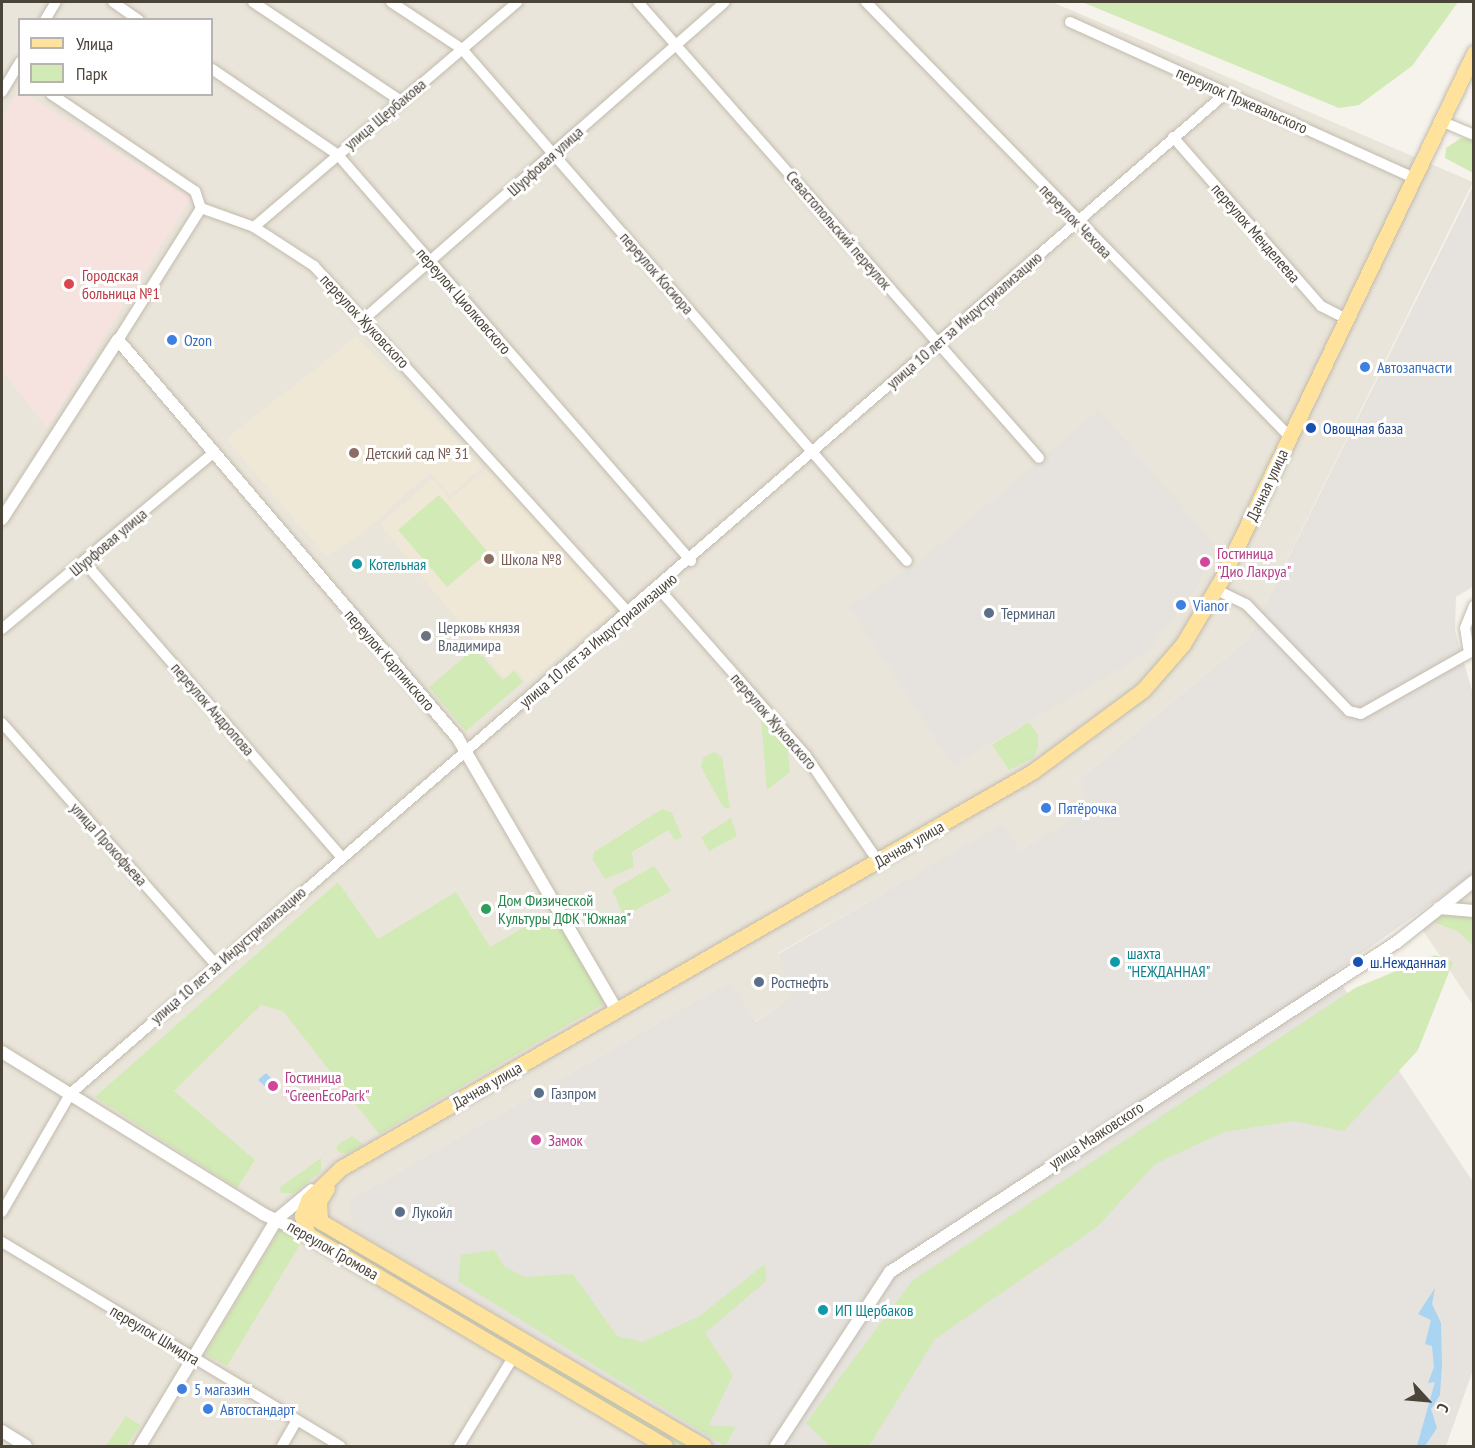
<!DOCTYPE html>
<meta charset="utf-8">
<style>
body{margin:0}
#map{position:relative;width:1475px;height:1448px;overflow:hidden;background:#f6f3ec;font-family:"PT Sans Narrow",sans-serif}
div>[style]{position:absolute}
.residential>*{inset:0;background:#eae5da}
.industrial>*{inset:0;background:#e6e2dd}
.education>*{inset:0;background:#efe8d6}
.medical>*{inset:0;background:#f6e3e0}
.green>*{inset:0;background:#d2eab5}
.water>*{inset:0;background:#a9d4f2}
.roads{filter:drop-shadow(0 0 2px #c2bbae) drop-shadow(0 0 2px #c2bbae)}
.minor>*{height:10px;margin:-5px;padding:0 5px;transform-origin:5px;border-radius:5px;background:#fff}
.tertiary>*{height:12px;margin:-6px;padding:0 6px;transform-origin:6px;border-radius:6px;background:#fff}
.primary>*{height:15px;margin:-7.5px;padding:0 7.5px;transform-origin:7.5px;border-radius:7.5px;background:#ffe39c}
.dots>*{width:16px;height:16px;translate:-50% -50%;box-sizing:border-box;border:3px solid #fff;border-radius:50%}
span{translate:-50% -50%;white-space:nowrap;text-align:center;line-height:1.15;-webkit-text-stroke:6px #fff;paint-order:stroke}
.street-label{font-size:16px;color:#4b4439}
.health-label{font-size:16px;color:#be3a42}
.left{translate:0 -50%;text-align:left}
.shop-label{font-size:16px;color:#366cbe}
.transit-label{font-size:16px;color:#164399}
.education-label{font-size:16px;color:#785e54}
.hotel-label{font-size:16px;color:#b23c85}
.culture-label{font-size:16px;color:#0d838f}
.service-label{font-size:16px;color:#4e5e75}
.worship-label{font-size:16px;color:#5b616d}
.leisure-label{font-size:16px;color:#27864d}
.frame{position:absolute;inset:0;border:3px solid #4b4439;pointer-events:none}
.legend{position:absolute;left:18px;top:18px;width:195px;height:78px;box-sizing:border-box;background:#fff;border:2px solid #b7b4b0;margin:0;padding:8px 10px;list-style:none;font-size:18px;color:#4b4439}
.legend li{display:flex;align-items:center;gap:12px;height:30px}
.legend b{width:30px;border:2px solid #b7b4b0}
.north{position:absolute;left:1397px;top:1370px;width:60px;height:60px;-webkit-text-stroke:4px #fff;paint-order:stroke;rotate:116deg;font-size:16px;font-weight:700;line-height:24px;text-align:center;color:#4b4439}
.north::after{content:'';display:block;margin:auto;width:21px;height:27px;background:#4b4439;clip-path:polygon(50% 0,100% 100%,50% 72%,0 100%)}
</style>
<div id="map">
<div class="residential">
<div style="clip-path:polygon(evenodd,2px 2px,1052px 2px,1473px 182px,1248px 639px,1079px 780px,1093px 807px,1021px 850px,1001px 826px,778px 953px,793px 998px,754px 1022px,731px 981px,348px 1201px,356px 1230px,715px 1446px,2px 1446px,2px 2px,20px 20px,212px 20px,212px 94px,20px 94px,20px 20px)"></div>
<div style="clip-path:polygon(1473px 874px,1473px 1005px,1415px 919px)"></div>
</div>
<div class="industrial">
<div style="clip-path:polygon(1473px 186px,1474px 586px,1456px 597px,1455px 631px,1473px 694px,1473px 874px,1334px 973px,1473px 1182px,1473px 1370px,1446px 1446px,715px 1446px,355px 1230px,348px 1201px,731px 981px,755px 1022px,792px 998px,778px 954px,1001px 825px,1021px 850px,1092px 807px,1079px 780px,1248px 639px)"></div>
<div style="clip-path:polygon(1099px 410px,1216px 546px,1196px 588px,1145px 654px,953px 765px,849px 606px,917px 564px)"></div>
</div>
<div class="education">
<div style="clip-path:polygon(356px 337px,483px 467px,450px 495px,430px 473px,366px 530px,326px 556px,226px 439px)"></div>
<div style="clip-path:polygon(491px 465px,616px 609px,528px 683px,515px 669px,504px 678px,380px 524px,432px 479px,450px 499px)"></div>
</div>
<div class="medical">
<div style="clip-path:polygon(19px 90px,191px 198px,47px 428px,2px 371px,2px 117px)"></div>
</div>
<div class="green">
<div style="clip-path:polygon(1082px 2px,1458px 2px,1412px 66px,1359px 105px,1339px 108px)"></div>
<div style="clip-path:polygon(1461px 138px,1473px 139px,1473px 173px,1445px 158px,1446px 148px)"></div>
<div style="clip-path:polygon(439px 495px,488px 552px,447px 587px,398px 530px)"></div>
<div style="clip-path:polygon(475px 648px,503px 680px,514px 671px,523px 682px,466px 731px,429px 687px)"></div>
<div style="clip-path:polygon(761px 719px,786px 737px,790px 772px,767px 790px)"></div>
<div style="clip-path:polygon(1029px 722px,1038px 735px,1038px 748px,1033px 758px,1009px 770px,992px 745px)"></div>
<div style="clip-path:polygon(714px 752px,722px 757px,730px 809px,723px 807px,701px 767px,703px 758px)"></div>
<div style="clip-path:polygon(662px 809px,672px 813px,682px 837px,675px 840px,668px 830px,632px 852px,634px 867px,605px 879px,593px 860px,594px 852px)"></div>
<div style="clip-path:polygon(731px 818px,737px 836px,709px 851px,701px 837px)"></div>
<div style="clip-path:polygon(654px 866px,671px 891px,624px 916px,612px 890px)"></div>
<div style="clip-path:polygon(338px 882px,378px 939px,456px 892px,490px 947px,552px 911px,605px 1003px,379px 1134px,283px 1011px,261px 1005px,174px 1091px,255px 1160px,237px 1188px,95px 1097px)"></div>
<div style="clip-path:polygon(1445px 914px,1473px 917px,1473px 945px,1457px 931px,1433px 922px)"></div>
<div style="clip-path:polygon(1435px 955px,1453px 962px,1418px 1050px,1344px 1131px,1293px 1121px,1224px 1132px,1155px 1164px,1097px 1227px,935px 1339px,869px 1446px,830px 1446px,806px 1423px,912px 1281px,1355px 988px)"></div>
<div style="clip-path:polygon(352px 1136px,364px 1145px,347px 1154px,338px 1152px,336px 1146px)"></div>
<div style="clip-path:polygon(321px 1158px,321px 1171px,294px 1193px,281px 1193px,280px 1187px)"></div>
<div style="clip-path:polygon(281px 1228px,302px 1241px,227px 1366px,205px 1354px)"></div>
<div style="clip-path:polygon(320px 1228px,689px 1446px,673px 1446px,315px 1235px)"></div>
<div style="clip-path:polygon(494px 1250px,505px 1267px,525px 1277px,573px 1274px,617px 1336px,643px 1342px,700px 1316px,765px 1264px,766px 1281px,705px 1333px,733px 1375px,709px 1425px,736px 1427px,725px 1446px,458px 1281px,461px 1255px)"></div>
<div style="clip-path:polygon(126px 1416px,140px 1425px,126px 1446px,106px 1446px)"></div>
</div>
<div class="water">
<div style="clip-path:polygon(266px 1073px,277px 1084px,275px 1095px,258px 1080px)"></div>
<div style="clip-path:polygon(1435px 1288px,1432px 1304px,1441px 1323px,1442px 1364px,1440px 1395px,1431px 1409px,1437px 1428px,1425px 1446px,1417px 1446px,1435px 1382px,1428px 1383px,1434px 1367px,1432px 1346px,1425px 1344px,1431px 1320px,1418px 1314px)"></div>
</div>
<div class="roads">
<div class="minor">
<div style="left:113px;top:2px;width:32px;rotate:35deg"></div>
<div style="left:253px;top:2px;width:178px;rotate:33.8deg"></div>
<div style="left:391px;top:2px;width:85px;rotate:33.5deg"></div>
<div style="left:462px;top:49px;width:678px;rotate:49deg"></div>
<div style="left:638px;top:2px;width:607px;rotate:48.67deg"></div>
<div style="left:866px;top:2px;width:607px;rotate:45.73deg"></div>
<div style="left:45px;top:20px;width:21px;rotate:-59deg"></div>
<div style="left:1070px;top:22px;width:378px;rotate:24.4deg"></div>
<div style="left:212px;top:69px;width:153px;rotate:34.3deg"></div>
<div style="left:338px;top:155px;width:538px;rotate:48.99deg"></div>
<div style="left:2px;top:92px;width:35px;rotate:-59deg"></div>
<div style="left:51px;top:94px;width:174px;rotate:34deg"></div>
<div style="left:195px;top:191px;width:18px;rotate:71deg"></div>
<div style="left:201px;top:208px;width:56px;rotate:19.7deg"></div>
<div style="left:254px;top:227px;width:72px;rotate:33deg"></div>
<div style="left:314px;top:266px;width:469px;rotate:47.8deg"></div>
<div style="left:1448px;top:124px;width:28px;rotate:23deg"></div>
<div style="left:1173px;top:137px;width:225px;rotate:48.8deg"></div>
<div style="left:1321px;top:306px;width:29px;rotate:27deg"></div>
<div style="left:254px;top:227px;width:346px;rotate:-40.5deg"></div>
<div style="left:364px;top:319px;width:480px;rotate:-41.3deg"></div>
<div style="left:118px;top:340px;width:156px;rotate:-57.8deg"></div>
<div style="left:85px;top:563px;width:389px;rotate:48.9deg"></div>
<div style="left:659px;top:589px;width:222px;rotate:48.6deg"></div>
<div style="left:806px;top:756px;width:127px;rotate:55.6deg"></div>
<div style="left:1223px;top:593px;width:25px;rotate:26deg"></div>
<div style="left:1246px;top:604px;width:149px;rotate:46.1deg"></div>
<div style="left:1349px;top:711px;width:12px;rotate:14deg"></div>
<div style="left:1361px;top:714px;width:124px;rotate:-29.5deg"></div>
<div style="left:1469px;top:653px;width:25px;rotate:-99deg"></div>
<div style="left:1465px;top:628px;width:24px;rotate:-68deg"></div>
<div style="left:2px;top:629px;width:275px;rotate:-39.8deg"></div>
<div style="left:2px;top:723px;width:323px;rotate:48.5deg"></div>
<div style="left:2px;top:1212px;width:136px;rotate:-60deg"></div>
<div style="left:70px;top:1094px;width:1529px;rotate:-40.89deg"></div>
<div style="left:2px;top:1242px;width:395px;rotate:31.1deg"></div>
<div style="left:282px;top:1446px;width:30px;rotate:-60deg"></div>
<div style="left:459px;top:1446px;width:105px;rotate:-58.6deg"></div>
</div>
<div class="tertiary">
<div style="left:2px;top:519px;width:213px;rotate:-57.1deg"></div>
<div style="left:118px;top:340px;width:522px;rotate:49.51deg"></div>
<div style="left:457px;top:737px;width:317px;rotate:59.7deg"></div>
<div style="left:1439px;top:908px;width:35px;rotate:5deg"></div>
<div style="left:2px;top:1052px;width:307px;rotate:31.8deg"></div>
<div style="left:263px;top:1214px;width:50px;rotate:25deg"></div>
<div style="left:2px;top:1431px;width:28px;rotate:32deg"></div>
<div style="left:140px;top:1446px;width:265px;rotate:-58.9deg"></div>
<div style="left:277px;top:1219px;width:45px;rotate:-39.6deg"></div>
<div style="left:776px;top:1446px;width:208px;rotate:-56.8deg"></div>
<div style="left:890px;top:1272px;width:605px;rotate:-33.06deg"></div>
<div style="left:1397px;top:942px;width:98px;rotate:-38.4deg"></div>
</div>
<div class="primary">
<div style="left:313px;top:1217px;width:453px;rotate:30.4deg"></div>
<div style="left:320px;top:1221px;width:20px;rotate:-93deg"></div>
<div style="left:319px;top:1201px;width:15px;rotate:-58deg"></div>
<div style="left:665px;top:1446px;width:415px;rotate:-149.4deg"></div>
<div style="left:308px;top:1235px;width:20px;rotate:-108deg"></div>
<div style="left:302px;top:1216px;width:17px;rotate:-69deg"></div>
<div style="left:308px;top:1200px;width:46px;rotate:-44.1deg"></div>
<div style="left:341px;top:1168px;width:796px;rotate:-29.82deg"></div>
<div style="left:1032px;top:772px;width:138px;rotate:-36.5deg"></div>
<div style="left:1143px;top:690px;width:61px;rotate:-49deg"></div>
<div style="left:1183px;top:644px;width:74px;rotate:-59.3deg"></div>
<div style="left:1221px;top:580px;width:585px;rotate:-64.36deg"></div>
</div>
</div>
<div class="dots">
<div style="left:69px;top:284px;background:#e0444e"></div>
<div style="left:172px;top:340px;background:#3f7fe0"></div>
<div style="left:1365px;top:367px;background:#3f7fe0"></div>
<div style="left:1311px;top:428px;background:#1a4fb4"></div>
<div style="left:354px;top:453px;background:#8d6e63"></div>
<div style="left:489px;top:559px;background:#8d6e63"></div>
<div style="left:1205px;top:562px;background:#d1479c"></div>
<div style="left:357px;top:564px;background:#0f9aa8"></div>
<div style="left:1181px;top:605px;background:#3f7fe0"></div>
<div style="left:989px;top:613px;background:#5c6f8a"></div>
<div style="left:426px;top:636px;background:#6b7280"></div>
<div style="left:1046px;top:808px;background:#3f7fe0"></div>
<div style="left:486px;top:909px;background:#2e9e5b"></div>
<div style="left:1115px;top:962px;background:#0f9aa8"></div>
<div style="left:1358px;top:962px;background:#1a4fb4"></div>
<div style="left:759px;top:982px;background:#5c6f8a"></div>
<div style="left:273px;top:1086px;background:#d1479c"></div>
<div style="left:539px;top:1093px;background:#5c6f8a"></div>
<div style="left:536px;top:1140px;background:#d1479c"></div>
<div style="left:400px;top:1212px;background:#5c6f8a"></div>
<div style="left:823px;top:1310px;background:#0f9aa8"></div>
<div style="left:182px;top:1389px;background:#3f7fe0"></div>
<div style="left:208px;top:1409px;background:#3f7fe0"></div>
</div>
<div class="street-label">
<span style="left:1242px;top:100px;rotate:24deg">переулок Пржевальского</span>
<span style="left:385px;top:114px;rotate:-40deg">улица Щербакова</span>
<span style="left:545px;top:161px;rotate:-42deg">Шурфовая улица</span>
<span style="left:1076px;top:221px;rotate:46deg">переулок Чехова</span>
<span style="left:839px;top:230px;rotate:49deg">Севастопольский переулок</span>
<span style="left:1256px;top:233px;rotate:49deg">переулок Менделеева</span>
<span style="left:657px;top:273px;rotate:49deg">переулок Косиора</span>
<span style="left:464px;top:301px;rotate:49deg">переулок Циолковского</span>
<span style="left:964px;top:320px;rotate:-41deg">улица 10 лет за Индустриализацию</span>
<span style="left:365px;top:321px;rotate:47deg">переулок Жуковского</span>
<span style="left:1267px;top:485px;rotate:-65deg">Дачная улица</span>
<span style="left:108px;top:542px;rotate:-40deg">Шурфовая улица</span>
<span style="left:598px;top:640px;rotate:-40deg">улица 10 лет за Индустриализацию</span>
<span style="left:390px;top:660px;rotate:49deg">переулок Карпинского</span>
<span style="left:213px;top:709px;rotate:49deg">переулок Андропова</span>
<span style="left:774px;top:721px;rotate:49deg">переулок Жуковского</span>
<span style="left:109px;top:844px;rotate:48deg">улица Прокофьева</span>
<span style="left:909px;top:844px;rotate:-30deg">Дачная улица</span>
<span style="left:228px;top:955px;rotate:-41deg">улица 10 лет за Индустриализацию</span>
<span style="left:487px;top:1085px;rotate:-30deg">Дачная улица</span>
<span style="left:1096px;top:1135px;rotate:-33deg">улица Маяковского</span>
<span style="left:333px;top:1250px;rotate:30deg">переулок Громова</span>
<span style="left:155px;top:1335px;rotate:31deg">переулок Шмидта</span>
</div>
<div class="health-label">
<span class="left" style="left:82px;top:284px">Городская<br>больница №1</span>
</div>
<div class="shop-label">
<span class="left" style="left:184px;top:340px">Ozon</span>
<span class="left" style="left:1377px;top:367px">Автозапчасти</span>
<span class="left" style="left:1193px;top:605px">Vianor</span>
<span class="left" style="left:1058px;top:808px">Пятёрочка</span>
<span class="left" style="left:194px;top:1389px">5 магазин</span>
<span class="left" style="left:220px;top:1409px">Автостандарт</span>
</div>
<div class="transit-label">
<span class="left" style="left:1323px;top:428px">Овощная база</span>
<span class="left" style="left:1370px;top:962px">ш.Нежданная</span>
</div>
<div class="education-label">
<span class="left" style="left:366px;top:453px">Детский сад № 31</span>
<span class="left" style="left:501px;top:559px">Школа №8</span>
</div>
<div class="hotel-label">
<span class="left" style="left:1217px;top:562px">Гостиница<br>"Дио Лакруа"</span>
<span class="left" style="left:285px;top:1086px">Гостиница<br>"GreenEcoPark"</span>
<span class="left" style="left:548px;top:1140px">Замок</span>
</div>
<div class="culture-label">
<span class="left" style="left:369px;top:564px">Котельная</span>
<span class="left" style="left:1127px;top:962px">шахта<br>"НЕЖДАННАЯ"</span>
<span class="left" style="left:835px;top:1310px">ИП Щербаков</span>
</div>
<div class="service-label">
<span class="left" style="left:1001px;top:613px">Терминал</span>
<span class="left" style="left:771px;top:982px">Ростнефть</span>
<span class="left" style="left:551px;top:1093px">Газпром</span>
<span class="left" style="left:412px;top:1212px">Лукойл</span>
</div>
<div class="worship-label">
<span class="left" style="left:438px;top:636px">Церковь князя<br>Владимира</span>
</div>
<div class="leisure-label">
<span class="left" style="left:498px;top:909px">Дом Физической<br>Культуры ДФК "Южная"</span>
</div>
<div class="frame"></div>
<ul class="legend">
<li><b style="height:8px;background:#ffe39c"></b>Улица</li>
<li><b style="height:16px;background:#d2eab5"></b>Парк</li>
</ul>
<div class="north">С</div>
</div>
